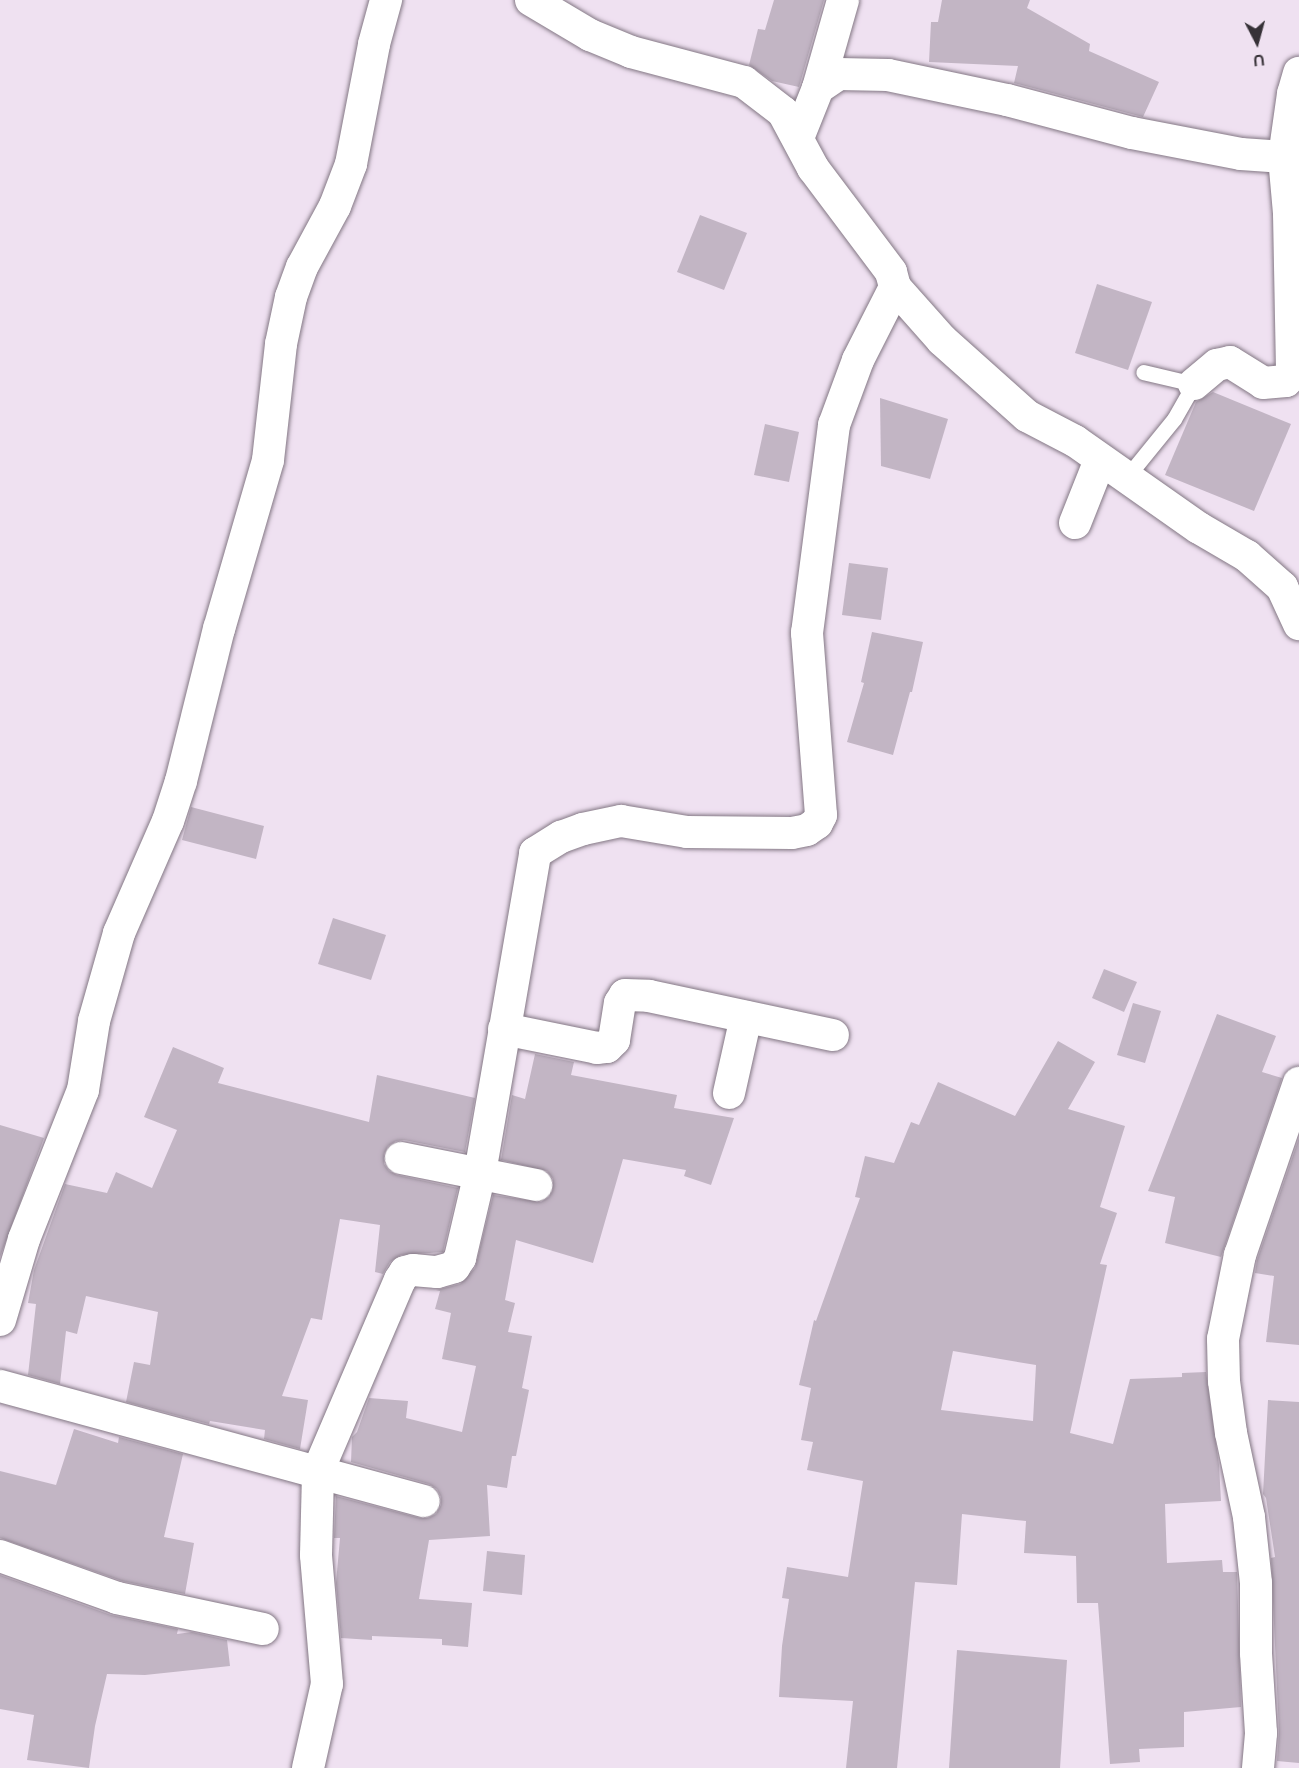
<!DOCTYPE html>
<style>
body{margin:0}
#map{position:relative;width:1299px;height:1768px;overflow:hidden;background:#efe1f1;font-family:Cabin,sans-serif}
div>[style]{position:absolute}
.building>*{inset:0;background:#c2b5c4}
.roads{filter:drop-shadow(0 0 2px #837784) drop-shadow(0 0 2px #837784)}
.service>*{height:15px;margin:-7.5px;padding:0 7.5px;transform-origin:7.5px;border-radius:7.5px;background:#fff}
.minor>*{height:32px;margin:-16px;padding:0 16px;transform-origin:16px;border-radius:16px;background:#fff}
span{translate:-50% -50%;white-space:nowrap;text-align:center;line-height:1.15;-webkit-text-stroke:6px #efe1f1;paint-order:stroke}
.north{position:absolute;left:1227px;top:12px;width:60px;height:60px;-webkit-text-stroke:4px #efe1f1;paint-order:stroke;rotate:174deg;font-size:16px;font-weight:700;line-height:24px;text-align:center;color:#363137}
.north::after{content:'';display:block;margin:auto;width:21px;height:27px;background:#363137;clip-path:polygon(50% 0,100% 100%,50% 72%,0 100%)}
</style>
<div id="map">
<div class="building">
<div style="clip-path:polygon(774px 0,824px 0,799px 87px,772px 81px,749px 65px,758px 29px,765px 30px)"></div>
<div style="clip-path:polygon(942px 0,1030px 0,1027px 8px,1090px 44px,1089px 51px,1159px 82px,1143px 117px,1014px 83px,1018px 66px,929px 62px,931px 22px,938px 22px)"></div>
<div style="clip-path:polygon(700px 215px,747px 233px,724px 290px,677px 272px)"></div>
<div style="clip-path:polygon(1097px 284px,1152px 302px,1128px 370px,1075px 353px)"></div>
<div style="clip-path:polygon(1213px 392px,1291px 424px,1254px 511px,1165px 475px,1196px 402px)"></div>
<div style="clip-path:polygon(880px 398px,948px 419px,930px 479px,881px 466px)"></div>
<div style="clip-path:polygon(765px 424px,799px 432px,789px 482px,754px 475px)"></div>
<div style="clip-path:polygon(849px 563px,888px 568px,881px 620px,842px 615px)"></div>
<div style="clip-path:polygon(872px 632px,923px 642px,912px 692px,910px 692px,893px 755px,847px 742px,864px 683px,861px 682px)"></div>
<div style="clip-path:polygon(191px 807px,264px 826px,256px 859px,182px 840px)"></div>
<div style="clip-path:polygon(333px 918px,386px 935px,371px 980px,318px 964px)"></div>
<div style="clip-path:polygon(1104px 969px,1137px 982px,1124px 1012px,1092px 998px)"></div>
<div style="clip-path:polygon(1133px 1003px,1161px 1011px,1145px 1063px,1117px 1055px)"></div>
<div style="clip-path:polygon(1217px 1014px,1276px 1036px,1262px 1072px,1282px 1078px,1221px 1257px,1165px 1243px,1175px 1197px,1148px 1191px)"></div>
<div style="clip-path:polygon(evenodd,1058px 1041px,1095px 1062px,1068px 1109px,1125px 1126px,1100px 1207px,1117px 1213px,1100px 1264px,1107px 1265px,1070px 1433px,1113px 1444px,1130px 1379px,1182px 1377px,1182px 1373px,1206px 1372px,1219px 1465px,1221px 1501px,1165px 1504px,1167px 1563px,1222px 1560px,1223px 1572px,1237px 1572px,1241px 1707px,1184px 1712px,1184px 1747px,1139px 1749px,1140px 1762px,1110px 1764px,1098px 1603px,1077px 1603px,1076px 1556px,1024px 1553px,1026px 1521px,962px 1514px,957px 1585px,915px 1582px,897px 1768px,846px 1768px,853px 1701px,779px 1697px,782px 1646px,789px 1599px,782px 1598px,787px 1567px,848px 1577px,863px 1481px,807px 1470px,813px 1442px,801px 1440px,811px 1388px,799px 1385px,814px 1320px,816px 1321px,860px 1198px,855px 1197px,865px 1156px,894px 1163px,911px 1122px,919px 1125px,938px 1082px,1015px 1116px,1058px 1041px,953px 1351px,1036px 1365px,1033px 1421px,941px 1410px,953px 1351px)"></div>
<div style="clip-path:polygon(173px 1047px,224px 1068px,218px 1083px,369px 1122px,377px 1075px,475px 1098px,465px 1152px,404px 1140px,396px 1141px,388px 1146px,384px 1154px,384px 1164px,389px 1171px,397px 1175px,458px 1188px,443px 1252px,401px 1255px,390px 1262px,383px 1274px,375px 1272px,380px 1225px,340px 1219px,322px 1320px,311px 1318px,282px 1396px,308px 1400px,300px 1449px,264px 1439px,265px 1430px,210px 1421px,209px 1424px,126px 1402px,134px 1362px,150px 1365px,158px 1312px,86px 1296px,77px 1334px,66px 1331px,60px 1384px,28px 1375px,36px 1304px,28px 1303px,34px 1270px,65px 1184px,107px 1193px,116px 1172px,152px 1188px,177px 1130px,144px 1117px)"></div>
<div style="clip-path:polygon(535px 1054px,574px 1062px,571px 1075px,677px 1095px,674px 1108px,734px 1118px,711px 1185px,684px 1176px,686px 1170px,623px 1159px,593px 1263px,516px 1240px,505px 1300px,515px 1303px,508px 1332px,532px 1336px,522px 1388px,529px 1390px,516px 1456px,512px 1456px,507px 1488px,487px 1485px,490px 1536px,429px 1540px,419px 1599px,472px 1603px,468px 1647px,442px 1645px,442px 1639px,372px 1636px,372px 1640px,341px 1638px,336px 1583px,340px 1538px,334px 1538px,336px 1496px,420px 1518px,428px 1518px,436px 1514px,441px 1505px,441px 1497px,437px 1489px,429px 1484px,351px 1462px,352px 1437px,357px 1432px,369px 1398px,408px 1401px,406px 1418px,462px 1432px,476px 1366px,442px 1359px,451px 1313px,435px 1309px,440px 1291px,436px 1290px,460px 1284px,475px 1268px,493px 1195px,541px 1202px,549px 1197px,553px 1189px,553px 1179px,547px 1171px,501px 1160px,512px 1095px,525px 1099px)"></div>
<div style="clip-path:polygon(0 1125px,44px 1138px,0 1257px)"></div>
<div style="clip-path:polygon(1299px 1138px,1299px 1345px,1266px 1342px,1274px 1276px,1255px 1273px,1257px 1260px)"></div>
<div style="clip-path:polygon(1268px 1400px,1299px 1402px,1299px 1763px,1277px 1761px,1279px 1732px,1271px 1558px,1275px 1557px,1266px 1498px,1263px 1494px)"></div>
<div style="clip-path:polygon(74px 1429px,118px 1443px,119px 1437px,183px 1454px,164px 1537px,194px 1543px,185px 1594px,122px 1581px,0 1538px,0 1471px,56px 1485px)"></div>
<div style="clip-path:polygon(487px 1551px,525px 1555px,522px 1595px,483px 1591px)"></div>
<div style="clip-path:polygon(0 1575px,111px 1615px,178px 1629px,177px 1634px,192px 1632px,227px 1640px,230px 1666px,145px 1675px,107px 1674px,95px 1726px,89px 1768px,27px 1760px,34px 1715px,0 1709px)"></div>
<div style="clip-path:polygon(957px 1650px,1067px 1660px,1060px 1768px,949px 1768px)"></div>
</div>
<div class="roads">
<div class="service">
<div style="left:1126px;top:478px;width:76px;rotate:-50.9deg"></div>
<div style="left:1174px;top:419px;width:40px;rotate:-60.3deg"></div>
<div style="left:1194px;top:384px;width:52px;rotate:-166.8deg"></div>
</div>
<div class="minor">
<div style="left:531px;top:0;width:69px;rotate:30.7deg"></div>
<div style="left:590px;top:35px;width:44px;rotate:22.5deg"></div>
<div style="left:631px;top:52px;width:117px;rotate:14.9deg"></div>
<div style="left:744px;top:82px;width:49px;rotate:37.6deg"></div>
<div style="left:783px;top:112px;width:64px;rotate:61.8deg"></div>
<div style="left:813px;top:168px;width:130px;rotate:53.1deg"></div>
<div style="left:891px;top:272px;width:16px;rotate:75deg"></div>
<div style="left:895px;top:287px;width:71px;rotate:48.4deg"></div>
<div style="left:942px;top:340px;width:114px;rotate:41.8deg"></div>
<div style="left:1027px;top:416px;width:54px;rotate:27.5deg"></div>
<div style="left:1075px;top:441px;width:151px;rotate:35.1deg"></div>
<div style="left:1199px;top:528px;width:56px;rotate:30.3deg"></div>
<div style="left:1247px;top:556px;width:47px;rotate:41.5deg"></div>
<div style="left:1282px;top:587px;width:41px;rotate:65.3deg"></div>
<div style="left:818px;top:88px;width:25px;rotate:-34deg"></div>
<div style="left:839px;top:74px;width:49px;rotate:1.2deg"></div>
<div style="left:888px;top:75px;width:122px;rotate:11.9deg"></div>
<div style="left:1007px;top:100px;width:129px;rotate:14.8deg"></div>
<div style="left:1132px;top:133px;width:111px;rotate:10.9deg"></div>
<div style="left:1241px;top:154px;width:43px;rotate:4deg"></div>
<div style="left:798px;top:138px;width:54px;rotate:-68.2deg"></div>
<div style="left:818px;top:88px;width:91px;rotate:-74.1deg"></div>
<div style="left:1194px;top:384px;width:30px;rotate:-40deg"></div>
<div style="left:1217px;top:365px;width:13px;rotate:-13deg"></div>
<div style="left:1230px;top:362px;width:39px;rotate:32deg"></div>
<div style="left:1263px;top:383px;width:23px;rotate:-5deg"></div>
<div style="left:1286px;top:381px;width:13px;rotate:-61deg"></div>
<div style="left:1292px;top:370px;width:157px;rotate:-91.1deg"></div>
<div style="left:1289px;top:213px;width:56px;rotate:-95.1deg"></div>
<div style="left:1284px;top:157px;width:64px;rotate:-81.9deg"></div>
<div style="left:1293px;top:94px;width:22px;rotate:-74deg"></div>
<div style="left:1075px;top:523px;width:68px;rotate:-68.4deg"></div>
<div style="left:504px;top:1029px;width:95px;rotate:11.5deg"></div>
<div style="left:597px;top:1048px;width:10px;rotate:-6deg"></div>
<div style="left:607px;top:1047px;width:10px;rotate:-45deg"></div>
<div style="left:614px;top:1040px;width:37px;rotate:-81deg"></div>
<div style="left:620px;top:1003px;width:9px;rotate:-58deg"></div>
<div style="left:625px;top:995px;width:24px;rotate:2deg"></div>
<div style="left:649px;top:996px;width:188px;rotate:12deg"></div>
<div style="left:729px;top:1093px;width:78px;rotate:-77.4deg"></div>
<div style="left:401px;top:1158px;width:138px;rotate:11.3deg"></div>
<div style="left:0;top:1320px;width:84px;rotate:-73.5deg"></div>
<div style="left:24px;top:1239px;width:160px;rotate:-68.4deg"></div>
<div style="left:83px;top:1090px;width:70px;rotate:-80.9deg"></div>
<div style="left:94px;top:1021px;width:91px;rotate:-74.1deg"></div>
<div style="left:119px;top:933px;width:122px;rotate:-66.4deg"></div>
<div style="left:168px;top:821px;width:42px;rotate:-72deg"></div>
<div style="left:181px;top:781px;width:157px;rotate:-76deg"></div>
<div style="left:219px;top:629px;width:176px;rotate:-73.8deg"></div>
<div style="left:268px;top:460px;width:117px;rotate:-83.6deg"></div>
<div style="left:281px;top:344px;width:48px;rotate:-78deg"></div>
<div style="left:291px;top:297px;width:32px;rotate:-70deg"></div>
<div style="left:302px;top:267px;width:69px;rotate:-61.6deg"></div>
<div style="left:335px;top:206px;width:45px;rotate:-69.1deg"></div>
<div style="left:351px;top:164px;width:122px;rotate:-79.1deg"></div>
<div style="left:374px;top:44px;width:46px;rotate:-74.7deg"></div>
<div style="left:0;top:1386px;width:439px;rotate:15.2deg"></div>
<div style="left:0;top:1556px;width:124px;rotate:19.7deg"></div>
<div style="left:117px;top:1598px;width:149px;rotate:12deg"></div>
<div style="left:308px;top:1768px;width:86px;rotate:-77.3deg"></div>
<div style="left:327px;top:1684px;width:129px;rotate:-94.9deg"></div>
<div style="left:316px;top:1555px;width:84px;rotate:-88.6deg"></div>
<div style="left:318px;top:1471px;width:208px;rotate:-66.8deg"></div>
<div style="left:400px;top:1280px;width:9px;rotate:-58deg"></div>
<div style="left:405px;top:1272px;width:8px;rotate:-14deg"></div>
<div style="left:413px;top:1270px;width:24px;rotate:5deg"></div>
<div style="left:437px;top:1272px;width:18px;rotate:-16deg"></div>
<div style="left:454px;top:1267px;width:11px;rotate:-56deg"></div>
<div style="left:460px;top:1258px;width:87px;rotate:-76.8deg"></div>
<div style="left:480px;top:1173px;width:325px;rotate:-80.2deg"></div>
<div style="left:535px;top:853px;width:31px;rotate:-32deg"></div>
<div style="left:561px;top:837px;width:23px;rotate:-20deg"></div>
<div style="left:583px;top:829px;width:39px;rotate:-12deg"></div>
<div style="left:621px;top:821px;width:67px;rotate:9.5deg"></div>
<div style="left:687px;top:832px;width:105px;rotate:0.5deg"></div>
<div style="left:792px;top:833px;width:15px;rotate:-11deg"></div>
<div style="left:807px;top:830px;width:12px;rotate:-35deg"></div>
<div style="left:817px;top:823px;width:9px;rotate:-63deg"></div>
<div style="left:821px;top:815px;width:183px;rotate:-94.4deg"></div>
<div style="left:807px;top:633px;width:210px;rotate:-82.6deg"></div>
<div style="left:834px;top:425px;width:69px;rotate:-69.7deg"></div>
<div style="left:858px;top:360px;width:82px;rotate:-63.1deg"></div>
<div style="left:1258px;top:1768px;width:35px;rotate:-85deg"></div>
<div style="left:1261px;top:1733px;width:80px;rotate:-93.6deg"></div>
<div style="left:1256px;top:1653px;width:70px;rotate:-90deg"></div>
<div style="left:1256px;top:1583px;width:66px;rotate:-96.1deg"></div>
<div style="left:1249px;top:1517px;width:86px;rotate:-102.1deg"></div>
<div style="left:1231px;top:1433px;width:52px;rotate:-97.7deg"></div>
<div style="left:1224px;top:1381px;width:42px;rotate:-91.4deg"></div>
<div style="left:1223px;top:1339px;width:86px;rotate:-78.6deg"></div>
<div style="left:1240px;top:1255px;width:182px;rotate:-71.1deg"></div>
</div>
</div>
<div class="north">U</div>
</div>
